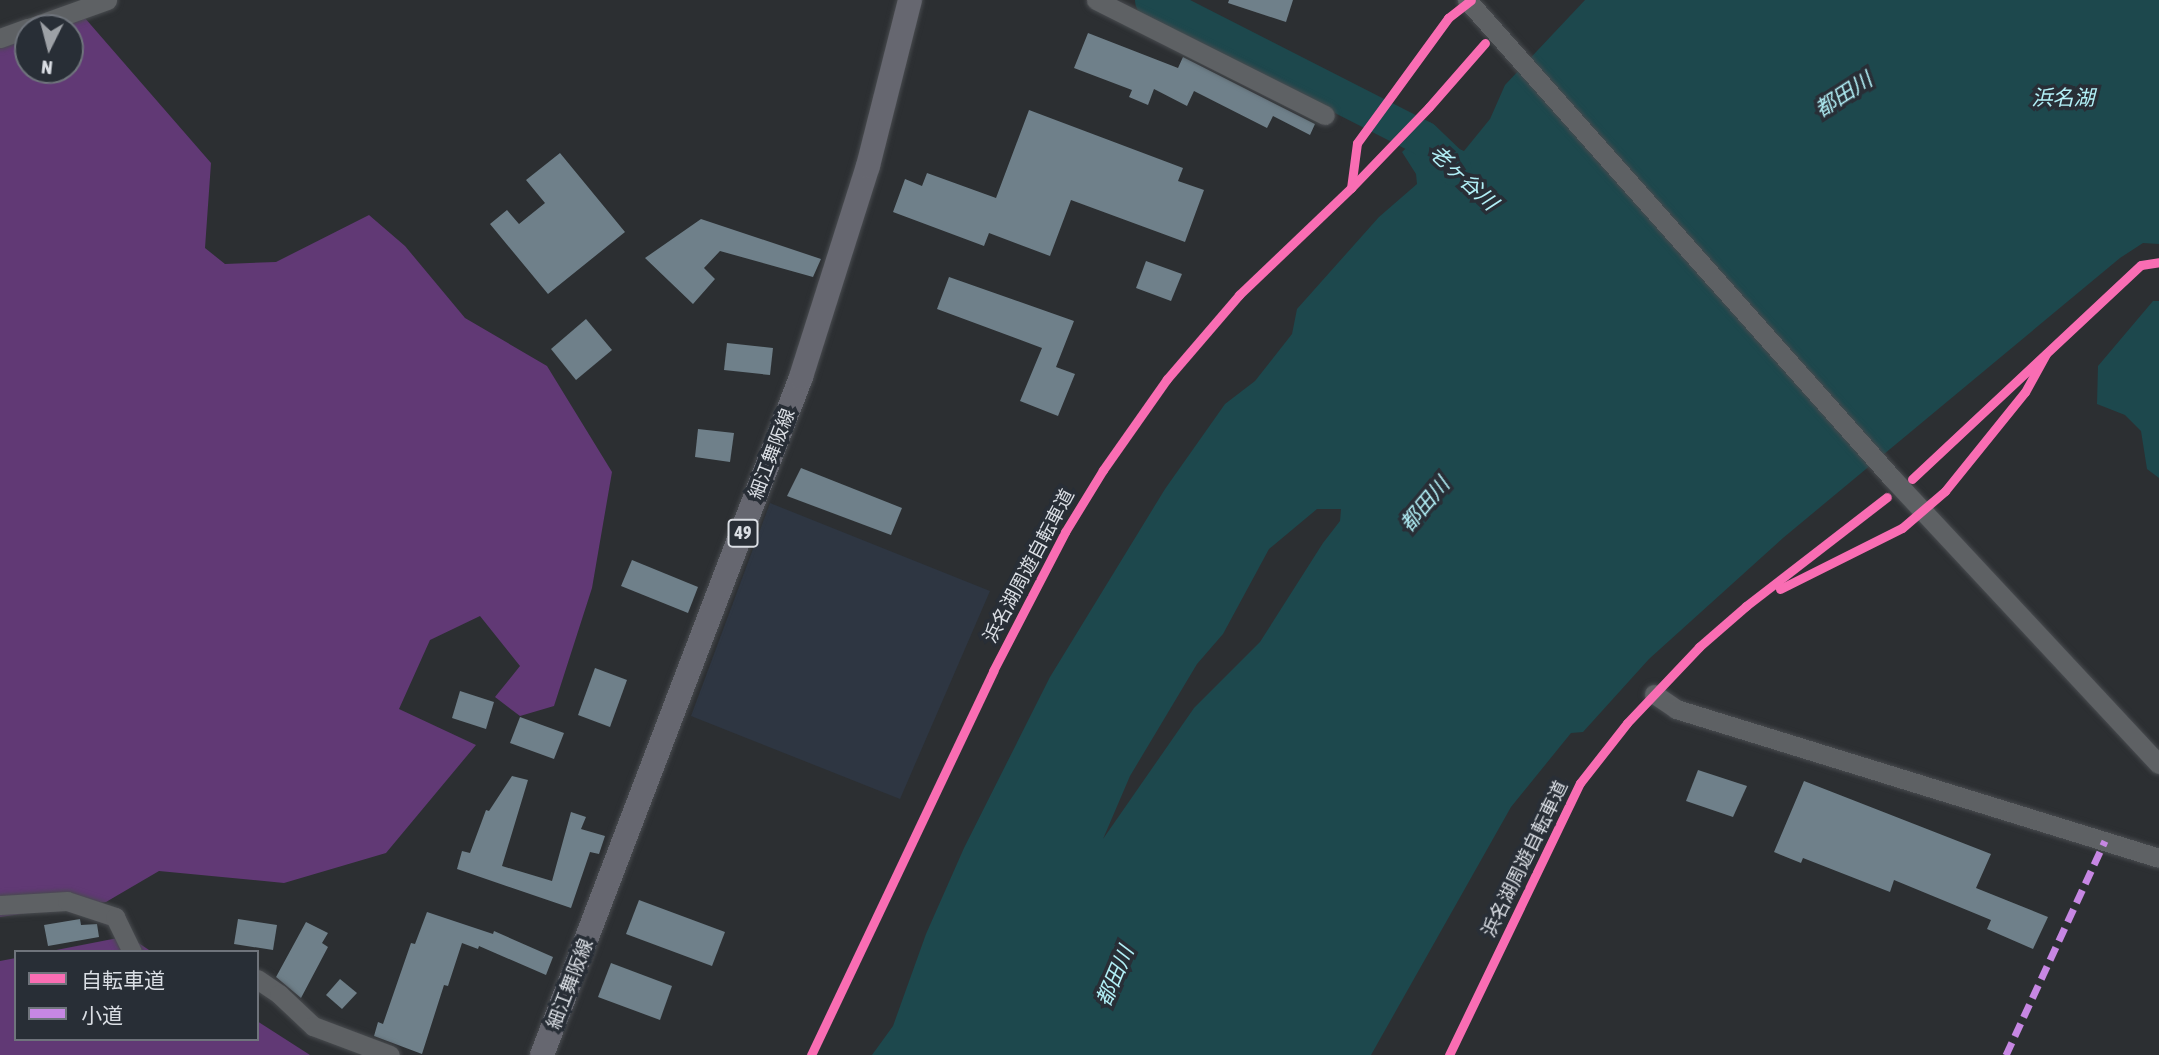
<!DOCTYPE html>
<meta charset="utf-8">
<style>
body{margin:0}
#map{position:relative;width:2159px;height:1055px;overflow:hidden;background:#2c2f32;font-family:"Asap Condensed","Noto Sans JP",sans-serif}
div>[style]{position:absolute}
.built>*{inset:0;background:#2e3642}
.green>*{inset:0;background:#613975}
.water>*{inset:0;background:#1d484d}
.river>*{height:35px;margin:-17.5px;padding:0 17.5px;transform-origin:17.5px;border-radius:17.5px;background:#1d484d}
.building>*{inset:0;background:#6f808a}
.roads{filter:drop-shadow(0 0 2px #484b4f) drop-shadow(0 0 2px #484b4f)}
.minor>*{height:19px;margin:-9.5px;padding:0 9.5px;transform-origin:9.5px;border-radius:9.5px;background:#5e6164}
.major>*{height:24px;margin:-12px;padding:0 12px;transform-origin:12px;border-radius:12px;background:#666770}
.quiet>*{height:7px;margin-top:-3.5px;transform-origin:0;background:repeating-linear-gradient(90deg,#c787e3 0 14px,transparent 0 21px)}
.cycleway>*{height:9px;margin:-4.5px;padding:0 4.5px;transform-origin:4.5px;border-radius:4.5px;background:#f96db3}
span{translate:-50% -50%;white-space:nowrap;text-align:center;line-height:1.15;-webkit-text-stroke:7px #282e36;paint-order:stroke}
.shield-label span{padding:2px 5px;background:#282e36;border:2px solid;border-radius:5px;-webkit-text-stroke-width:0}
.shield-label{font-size:18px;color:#dadee4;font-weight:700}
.street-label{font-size:19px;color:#dadee4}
.water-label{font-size:21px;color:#b2f0f7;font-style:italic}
.legend{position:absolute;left:14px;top:950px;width:245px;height:91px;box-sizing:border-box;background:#282e36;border:2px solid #6f747c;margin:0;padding:9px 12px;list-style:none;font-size:21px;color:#dadee4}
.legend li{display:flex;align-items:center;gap:14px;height:35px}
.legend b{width:35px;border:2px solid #6f747c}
.north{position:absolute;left:14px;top:14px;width:70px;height:70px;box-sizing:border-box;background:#282e36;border:2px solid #6f747c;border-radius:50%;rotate:186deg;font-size:19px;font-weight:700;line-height:28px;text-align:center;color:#dadee4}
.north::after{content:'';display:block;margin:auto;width:24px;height:32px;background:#9da1a6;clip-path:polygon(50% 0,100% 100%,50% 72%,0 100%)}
</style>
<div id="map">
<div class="built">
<div style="clip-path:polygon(770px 503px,990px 591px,900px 799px,691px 716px)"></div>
</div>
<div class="green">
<div style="clip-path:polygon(84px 17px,211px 163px,205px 248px,225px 264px,276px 262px,369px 215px,405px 246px,465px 318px,547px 366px,612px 472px,592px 588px,554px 706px,520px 716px,495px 697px,520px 666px,480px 616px,430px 640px,399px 709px,476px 745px,386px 853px,284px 883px,159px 871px,106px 902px,0 917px,0 45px,28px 35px,28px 70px,70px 70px,70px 28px,50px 28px)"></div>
<div style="clip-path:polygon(128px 936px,152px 952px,46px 952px)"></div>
<div style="clip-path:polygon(16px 958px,16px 1039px,257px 1039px,257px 1021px,310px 1055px,0 1055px,0 961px)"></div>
</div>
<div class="water">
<div style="clip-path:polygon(evenodd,1585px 0,2159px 0,2159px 244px,2143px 243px,2120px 258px,1783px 538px,1649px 659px,1583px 732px,1571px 733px,1511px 807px,1371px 1055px,872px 1055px,893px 1026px,926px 934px,964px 848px,1050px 677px,1165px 489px,1225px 404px,1255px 381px,1292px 334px,1297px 309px,1379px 217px,1417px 184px,1416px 174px,1402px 152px,1422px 133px,1464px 151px,1490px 119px,1505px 85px,1585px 0,1317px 509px,1341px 509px,1340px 521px,1323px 543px,1260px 642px,1194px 708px,1103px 839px,1130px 776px,1197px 664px,1223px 634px,1269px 549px,1317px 509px)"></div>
<div style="clip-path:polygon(2153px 301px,2159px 301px,2159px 478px,2147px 469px,2141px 431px,2125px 415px,2097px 404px,2098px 366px)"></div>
</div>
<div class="river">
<div style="left:1152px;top:0;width:304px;rotate:27deg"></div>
<div style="left:1423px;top:138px;width:42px;rotate:44deg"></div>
</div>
<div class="building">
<div style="clip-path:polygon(1229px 0,1293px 0,1286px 22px,1228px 3px)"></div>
<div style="clip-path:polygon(1088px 33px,1178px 68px,1183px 57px,1315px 124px,1310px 135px,1273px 116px,1267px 128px,1194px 91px,1187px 106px,1154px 89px,1148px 105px,1129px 97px,1132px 90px,1074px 68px)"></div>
<div style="clip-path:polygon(1029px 110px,1183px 168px,1178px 181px,1204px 190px,1185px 242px,1071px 200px,1050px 256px,989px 233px,984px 246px,893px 212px,905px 179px,922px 186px,927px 173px,996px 198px)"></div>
<div style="clip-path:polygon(560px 153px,625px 232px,548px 294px,490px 224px,507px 210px,519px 224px,545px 203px,526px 180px)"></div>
<div style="clip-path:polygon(701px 219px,821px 259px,813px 277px,720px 251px,704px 268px,715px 279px,693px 304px,645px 258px)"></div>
<div style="clip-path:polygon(1146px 261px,1182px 274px,1171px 301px,1136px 288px)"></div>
<div style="clip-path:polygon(949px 277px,1074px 321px,1056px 367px,1075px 374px,1058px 416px,1020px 401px,1042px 348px,937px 309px)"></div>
<div style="clip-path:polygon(586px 319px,612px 350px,576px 380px,551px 349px)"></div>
<div style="clip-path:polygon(727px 343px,773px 348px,770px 375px,724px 370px)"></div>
<div style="clip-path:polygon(698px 429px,734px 433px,730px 462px,695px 457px)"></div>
<div style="clip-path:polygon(801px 468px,902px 508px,891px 535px,787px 496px)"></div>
<div style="clip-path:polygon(632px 560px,698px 587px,688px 613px,621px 586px)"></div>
<div style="clip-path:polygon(595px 668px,627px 680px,610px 727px,578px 715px)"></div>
<div style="clip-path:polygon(460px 691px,494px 702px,486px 729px,452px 718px)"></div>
<div style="clip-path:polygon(520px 717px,564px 733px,554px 759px,510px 743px)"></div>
<div style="clip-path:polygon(1698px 770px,1747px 786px,1733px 817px,1686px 801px)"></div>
<div style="clip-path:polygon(512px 776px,528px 780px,502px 866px,552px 881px,571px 812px,586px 817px,581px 829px,605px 836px,599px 854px,590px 852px,571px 908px,457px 869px,462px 851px,470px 853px,486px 810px,489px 811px)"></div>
<div style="clip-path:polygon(1804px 781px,1991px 854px,1976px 888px,2048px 917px,2033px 949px,1987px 929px,1991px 920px,1894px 880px,1890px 892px,1803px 858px,1801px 863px,1774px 852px)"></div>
<div style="clip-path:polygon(639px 900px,725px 932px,712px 966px,626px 934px)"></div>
<div style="clip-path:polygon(427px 912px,493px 934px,494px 931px,553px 957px,546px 975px,479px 946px,478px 949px,462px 943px,448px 986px,444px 985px,422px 1054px,374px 1036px,378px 1022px,383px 1024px,411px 943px,415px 944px)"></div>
<div style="clip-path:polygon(80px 919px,81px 925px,97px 924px,99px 937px,48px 946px,44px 925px)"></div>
<div style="clip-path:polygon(238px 919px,277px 925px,273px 950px,234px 944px)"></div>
<div style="clip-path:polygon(306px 922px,328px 933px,322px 943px,328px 947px,301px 998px,276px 977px)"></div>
<div style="clip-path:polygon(611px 963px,672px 986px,660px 1020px,598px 997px)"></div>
<div style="clip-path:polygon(340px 979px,357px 993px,342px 1009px,326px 995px)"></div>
</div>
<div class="roads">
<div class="minor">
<div style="left:1096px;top:0;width:256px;rotate:26.7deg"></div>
<div style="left:1467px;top:0;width:640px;rotate:48.36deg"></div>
<div style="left:1892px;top:478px;width:391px;rotate:47deg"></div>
<div style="left:29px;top:28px;width:83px;rotate:-19.7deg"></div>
<div style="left:0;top:38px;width:30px;rotate:-20deg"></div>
<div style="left:1654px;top:694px;width:27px;rotate:34deg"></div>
<div style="left:1676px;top:709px;width:505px;rotate:17.14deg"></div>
<div style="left:0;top:905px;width:67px;rotate:-3.4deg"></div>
<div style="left:67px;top:901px;width:51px;rotate:18.4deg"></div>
<div style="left:115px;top:917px;width:39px;rotate:64deg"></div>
<div style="left:257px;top:979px;width:27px;rotate:34deg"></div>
<div style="left:279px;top:994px;width:47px;rotate:43.3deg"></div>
<div style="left:313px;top:1026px;width:82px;rotate:20.6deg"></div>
</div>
<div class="major">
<div style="left:542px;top:1055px;width:726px;rotate:-69.09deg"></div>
<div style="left:801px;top:377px;width:221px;rotate:-72.4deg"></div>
<div style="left:868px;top:166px;width:171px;rotate:-75.8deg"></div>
</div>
</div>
<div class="quiet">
<div style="left:2006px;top:1055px;width:236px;rotate:-65.2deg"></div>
</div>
<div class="cycleway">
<div style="left:1351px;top:188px;width:45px;rotate:-82.4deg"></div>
<div style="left:1357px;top:143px;width:155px;rotate:-53.9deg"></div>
<div style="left:1448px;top:18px;width:29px;rotate:-38deg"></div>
<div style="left:1912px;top:479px;width:313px;rotate:-43.1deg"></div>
<div style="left:2141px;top:265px;width:18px;rotate:-9deg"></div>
<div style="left:1780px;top:589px;width:136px;rotate:-26.6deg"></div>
<div style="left:1902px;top:528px;width:57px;rotate:-40.7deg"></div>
<div style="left:1945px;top:491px;width:127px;rotate:-51.1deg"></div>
<div style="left:2025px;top:392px;width:43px;rotate:-61.1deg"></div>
<div style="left:811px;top:1055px;width:425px;rotate:-64.6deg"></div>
<div style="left:993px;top:671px;width:157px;rotate:-62.6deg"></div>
<div style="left:1065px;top:532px;width:73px;rotate:-58.5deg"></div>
<div style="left:1103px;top:470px;width:111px;rotate:-54.9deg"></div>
<div style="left:1167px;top:379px;width:111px;rotate:-49.4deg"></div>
<div style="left:1239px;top:295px;width:155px;rotate:-43.7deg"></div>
<div style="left:1351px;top:188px;width:112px;rotate:-46.1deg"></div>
<div style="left:1429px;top:107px;width:85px;rotate:-48.8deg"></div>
<div style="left:1449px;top:1055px;width:302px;rotate:-64.3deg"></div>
<div style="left:1580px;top:783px;width:76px;rotate:-51.9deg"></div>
<div style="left:1627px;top:723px;width:105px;rotate:-46.5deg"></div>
<div style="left:1699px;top:647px;width:62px;rotate:-41.1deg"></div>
<div style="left:1746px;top:606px;width:178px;rotate:-37.7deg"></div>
</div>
<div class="shield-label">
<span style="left:743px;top:533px">49</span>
</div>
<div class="street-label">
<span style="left:772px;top:454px;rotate:-69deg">細江舞阪線</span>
<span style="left:1029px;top:566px;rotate:-62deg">浜名湖周遊自転車道</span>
<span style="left:1525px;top:859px;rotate:-64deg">浜名湖周遊自転車道</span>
<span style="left:570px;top:984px;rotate:-69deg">細江舞阪線</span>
</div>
<div class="water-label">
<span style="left:1843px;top:94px;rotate:-33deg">都田川</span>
<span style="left:2063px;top:97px">浜名湖</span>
<span style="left:1464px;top:177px;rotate:43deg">老ヶ谷川</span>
<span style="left:1424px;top:504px;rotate:-50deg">都田川</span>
<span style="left:1114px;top:976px;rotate:-67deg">都田川</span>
</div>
<ul class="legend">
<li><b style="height:9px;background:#f96db3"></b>自転車道</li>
<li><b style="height:9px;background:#c787e3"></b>小道</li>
</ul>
<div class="north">N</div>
</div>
